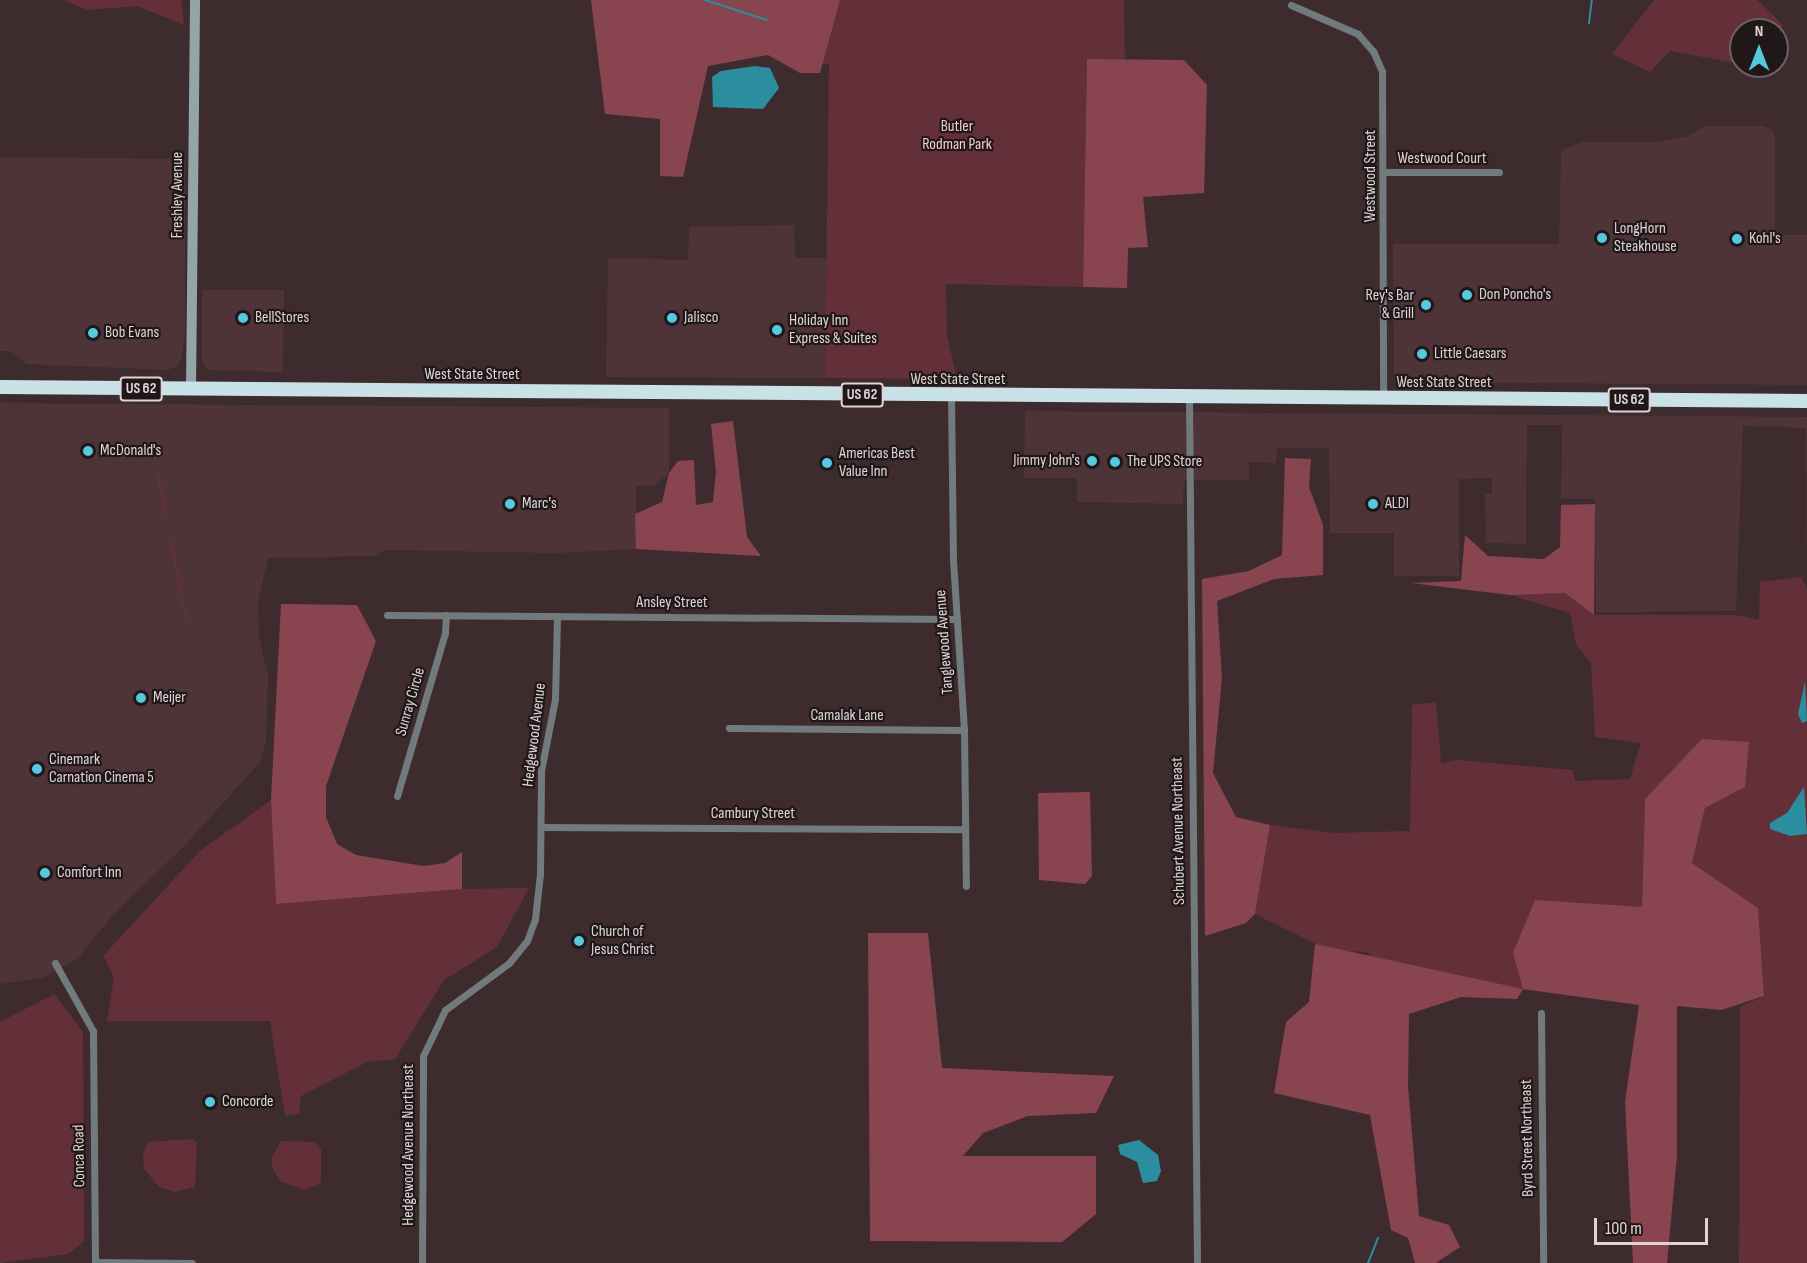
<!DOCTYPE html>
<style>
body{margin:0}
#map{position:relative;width:1807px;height:1263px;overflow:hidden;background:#3e2b2e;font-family:"Sofia Sans Condensed",sans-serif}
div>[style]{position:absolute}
.built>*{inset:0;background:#4e3438}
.green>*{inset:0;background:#633039}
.forest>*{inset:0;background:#884550}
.water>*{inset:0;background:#2a8e9e}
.stream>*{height:2px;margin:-1px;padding:0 1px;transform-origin:1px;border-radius:1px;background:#2a8e9e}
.street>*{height:7px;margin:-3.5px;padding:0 3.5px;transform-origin:3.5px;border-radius:3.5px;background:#717b7d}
.secondary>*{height:10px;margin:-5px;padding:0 5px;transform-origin:5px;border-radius:5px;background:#94a5a8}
.highway>*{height:14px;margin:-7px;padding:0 7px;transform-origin:7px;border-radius:7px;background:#c8e2e7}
.dots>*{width:16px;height:16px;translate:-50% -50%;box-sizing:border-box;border:3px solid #1f1718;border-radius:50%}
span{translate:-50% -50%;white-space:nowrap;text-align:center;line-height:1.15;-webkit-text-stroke:4.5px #1f1718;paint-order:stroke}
.shield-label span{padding:2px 4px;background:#1f1718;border:2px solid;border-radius:4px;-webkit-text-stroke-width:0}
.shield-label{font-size:15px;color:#e0d3d5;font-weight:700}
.park-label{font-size:16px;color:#f7ccd1}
.street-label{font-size:16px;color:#e0d3d5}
.poi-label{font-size:16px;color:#e0d3d5}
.left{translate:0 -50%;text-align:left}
.right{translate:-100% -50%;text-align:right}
.north{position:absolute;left:1729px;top:18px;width:60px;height:60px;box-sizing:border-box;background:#1f1718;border:2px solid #6c6264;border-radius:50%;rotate:0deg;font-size:16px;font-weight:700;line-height:24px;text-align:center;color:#e0d3d5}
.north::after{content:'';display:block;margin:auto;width:21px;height:27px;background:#55cadf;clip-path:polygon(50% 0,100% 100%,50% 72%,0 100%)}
.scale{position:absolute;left:1594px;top:1218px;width:114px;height:27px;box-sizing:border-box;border:3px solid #e0d3d5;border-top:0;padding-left:8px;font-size:18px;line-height:21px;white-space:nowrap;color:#e0d3d5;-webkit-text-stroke:4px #1f1718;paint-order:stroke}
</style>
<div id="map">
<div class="built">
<div style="clip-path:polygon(1705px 126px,1764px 126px,1772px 130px,1775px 137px,1775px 230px,1779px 235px,1807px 235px,1807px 385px,1394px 382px,1393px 244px,1559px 244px,1561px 150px,1582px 142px,1654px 142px,1689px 136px)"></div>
<div style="clip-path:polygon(0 157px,185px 159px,185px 329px,182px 358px,176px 367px,167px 370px,27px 364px,10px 351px,0 351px)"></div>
<div style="clip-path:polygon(794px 225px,795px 258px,827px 258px,825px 378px,606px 377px,608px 258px,688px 260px,689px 227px)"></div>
<div style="clip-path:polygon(202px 290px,284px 290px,283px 372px,207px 370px,202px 361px)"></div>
<div style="clip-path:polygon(0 403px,669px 408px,669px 473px,655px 485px,636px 486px,636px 549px,558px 553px,384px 550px,376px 556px,268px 558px,258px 602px,259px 636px,268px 677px,266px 741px,260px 762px,186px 844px,112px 916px,78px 958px,44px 977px,0 984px)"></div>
<div style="clip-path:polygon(1025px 411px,1807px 417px,1807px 584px,1806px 428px,1743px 426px,1736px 611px,1596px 612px,1595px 499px,1561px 499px,1562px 425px,1527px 425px,1526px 544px,1486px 543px,1485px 494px,1492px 494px,1492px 478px,1459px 479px,1459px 576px,1394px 576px,1394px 533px,1330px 533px,1329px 448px,1277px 448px,1276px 463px,1249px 462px,1249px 480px,1184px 480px,1183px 504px,1077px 502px,1077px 478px,1024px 478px)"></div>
</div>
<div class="green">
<div style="clip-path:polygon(63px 0,181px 0,184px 25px,137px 6px,88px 10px)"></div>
<div style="clip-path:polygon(792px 0,1124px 0,1125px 59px,1087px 60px,1083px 287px,946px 284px,947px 336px,957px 379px,825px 378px,829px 64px,791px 64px)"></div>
<div style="clip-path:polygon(1654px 0,1757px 0,1782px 24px,1779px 70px,1756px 66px,1777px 66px,1777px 30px,1741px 30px,1741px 64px,1670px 51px,1650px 72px,1612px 54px)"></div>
<div style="clip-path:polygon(159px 473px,169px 526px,168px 527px,156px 474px)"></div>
<div style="clip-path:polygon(172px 539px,188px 623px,187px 625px,169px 540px)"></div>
<div style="clip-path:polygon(1801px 577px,1807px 588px,1807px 1263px,1739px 1263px,1740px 1007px,1764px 996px,1758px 908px,1692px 863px,1705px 808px,1745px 787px,1645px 799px,1642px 907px,1523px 989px,1403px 986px,1367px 952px,1328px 950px,1255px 914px,1270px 825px,1335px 833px,1410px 831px,1412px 705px,1436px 702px,1441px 763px,1457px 760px,1573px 770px,1575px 781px,1630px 779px,1641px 743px,1595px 737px,1591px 663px,1576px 645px,1570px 613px,1510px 595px,1565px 593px,1594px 615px,1736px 615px,1759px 620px,1760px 582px)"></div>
<div style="clip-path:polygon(271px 800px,276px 904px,462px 889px,529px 888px,497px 947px,444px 980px,395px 1059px,367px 1062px,301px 1096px,299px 1114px,285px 1116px,270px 1021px,107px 1021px,114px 977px,103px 956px,200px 851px)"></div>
<div style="clip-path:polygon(54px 994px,83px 1032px,84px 1241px,68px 1254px,0 1263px,0 1022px)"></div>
<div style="clip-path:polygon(192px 1139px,197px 1143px,195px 1187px,175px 1192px,159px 1187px,144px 1169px,143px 1155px,148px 1142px)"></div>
<div style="clip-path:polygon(281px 1141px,314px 1142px,321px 1149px,321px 1182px,317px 1185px,304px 1190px,280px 1181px,272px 1167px,272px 1157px)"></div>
</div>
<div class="forest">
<div style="clip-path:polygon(591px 0,840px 0,820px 73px,800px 73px,768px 55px,708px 66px,683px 177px,660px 176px,660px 119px,605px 114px)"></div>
<div style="clip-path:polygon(1087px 59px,1184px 60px,1207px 85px,1204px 193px,1143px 197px,1148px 247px,1128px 248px,1127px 288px,1083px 287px)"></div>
<div style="clip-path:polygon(733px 421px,747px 537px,761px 556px,636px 549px,635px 514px,662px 502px,669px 473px,678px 461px,694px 460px,696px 505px,713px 502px,716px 472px,711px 424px)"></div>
<div style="clip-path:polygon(1285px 458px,1311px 459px,1309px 487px,1323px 525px,1323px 575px,1274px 579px,1217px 601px,1222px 678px,1213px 773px,1236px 817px,1270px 825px,1255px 914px,1246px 923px,1205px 936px,1202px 579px,1249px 571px,1282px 555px)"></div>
<div style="clip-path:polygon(1595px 504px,1594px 615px,1565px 593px,1510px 595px,1411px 583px,1461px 581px,1465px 535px,1488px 556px,1544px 559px,1560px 547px,1561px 505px)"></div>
<div style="clip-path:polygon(281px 604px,357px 605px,376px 641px,326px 786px,326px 817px,337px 844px,356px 855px,424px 866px,445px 863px,462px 852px,462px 889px,276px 904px,271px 800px)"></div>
<div style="clip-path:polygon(1702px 739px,1749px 742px,1745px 787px,1705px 808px,1692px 863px,1758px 908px,1764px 996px,1721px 1010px,1677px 1006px,1677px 1155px,1667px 1263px,1633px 1263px,1625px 1102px,1639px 1005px,1523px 989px,1517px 999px,1461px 997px,1409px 1014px,1408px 1086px,1419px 1216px,1449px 1225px,1460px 1247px,1436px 1263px,1415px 1263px,1408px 1238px,1391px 1230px,1370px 1115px,1274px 1093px,1286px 1022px,1309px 1002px,1315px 944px,1523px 989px,1513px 953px,1535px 900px,1642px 907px,1645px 799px)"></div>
<div style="clip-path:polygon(1090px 792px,1092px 876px,1085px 884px,1039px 880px,1038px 793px)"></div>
<div style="clip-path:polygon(868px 933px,928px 933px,942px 1068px,1114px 1076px,1096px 1113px,1028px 1116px,983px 1133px,963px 1156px,1096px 1156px,1096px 1214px,1062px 1242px,870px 1241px)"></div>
</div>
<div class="water">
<div style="clip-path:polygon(755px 66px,770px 68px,779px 88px,763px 109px,713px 107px,712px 77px,721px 71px)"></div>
<div style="clip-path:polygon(1805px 682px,1807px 721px,1802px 723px,1798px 714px)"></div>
<div style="clip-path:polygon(1804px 787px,1807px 834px,1790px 836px,1770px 829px,1770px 823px,1787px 813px)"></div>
<div style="clip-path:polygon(1139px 1140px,1158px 1155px,1161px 1171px,1157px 1181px,1143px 1183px,1137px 1162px,1120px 1154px,1118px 1145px)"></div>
</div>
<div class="stream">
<div style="left:705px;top:0;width:65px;rotate:17.9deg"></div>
<div style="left:1589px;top:23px;width:23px;rotate:-83deg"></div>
<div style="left:1368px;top:1263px;width:27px;rotate:-68deg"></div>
</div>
<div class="street">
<div style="left:1291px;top:5px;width:73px;rotate:23.4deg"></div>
<div style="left:1358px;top:34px;width:23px;rotate:49deg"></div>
<div style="left:1373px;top:51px;width:22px;rotate:66deg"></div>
<div style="left:1382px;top:71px;width:328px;rotate:89.8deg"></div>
<div style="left:1384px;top:172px;width:115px"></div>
<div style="left:951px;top:396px;width:164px;rotate:89.3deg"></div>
<div style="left:953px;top:560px;width:170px;rotate:86.3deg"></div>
<div style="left:964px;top:730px;width:156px;rotate:89.3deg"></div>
<div style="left:1189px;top:398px;width:865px;rotate:89.47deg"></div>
<div style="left:387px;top:615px;width:570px;rotate:0.4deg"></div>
<div style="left:729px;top:728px;width:235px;rotate:0.5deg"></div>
<div style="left:397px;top:796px;width:170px;rotate:-73.6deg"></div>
<div style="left:445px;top:633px;width:18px;rotate:-87deg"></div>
<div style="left:541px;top:827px;width:424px;rotate:0.3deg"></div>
<div style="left:55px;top:963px;width:78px;rotate:60.8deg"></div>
<div style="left:93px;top:1031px;width:231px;rotate:89.5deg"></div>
<div style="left:95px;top:1262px;width:97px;rotate:0.6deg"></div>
<div style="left:1541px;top:1013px;width:250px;rotate:89.5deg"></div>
<div style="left:422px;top:1263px;width:207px;rotate:-89.7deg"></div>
<div style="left:423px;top:1056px;width:51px;rotate:-64.4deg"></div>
<div style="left:445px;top:1010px;width:79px;rotate:-36.3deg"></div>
<div style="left:509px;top:963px;width:28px;rotate:-51deg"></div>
<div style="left:527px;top:941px;width:23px;rotate:-70deg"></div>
<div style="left:535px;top:919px;width:45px;rotate:-83.7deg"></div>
<div style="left:540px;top:874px;width:103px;rotate:-89.4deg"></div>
<div style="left:541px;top:771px;width:73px;rotate:-79deg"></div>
<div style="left:555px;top:699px;width:83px;rotate:-88.6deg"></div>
</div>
<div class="secondary">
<div style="left:191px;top:389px;width:389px;rotate:-89.4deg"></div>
</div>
<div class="highway">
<div style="left:0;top:387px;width:1807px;rotate:0.44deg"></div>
</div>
<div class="dots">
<div style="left:1602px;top:238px;background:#55cadf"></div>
<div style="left:1737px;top:239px;background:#55cadf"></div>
<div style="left:1467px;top:295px;background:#55cadf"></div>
<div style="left:1426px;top:305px;background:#55cadf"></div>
<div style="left:243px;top:318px;background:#55cadf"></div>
<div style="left:672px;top:318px;background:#55cadf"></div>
<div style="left:777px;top:330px;background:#55cadf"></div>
<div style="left:93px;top:333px;background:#55cadf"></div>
<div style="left:1422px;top:354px;background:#55cadf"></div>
<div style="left:88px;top:451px;background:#55cadf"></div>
<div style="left:1092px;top:461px;background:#55cadf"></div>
<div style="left:1115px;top:462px;background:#55cadf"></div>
<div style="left:827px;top:463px;background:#55cadf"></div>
<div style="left:510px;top:504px;background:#55cadf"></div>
<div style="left:1373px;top:504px;background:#55cadf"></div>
<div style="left:141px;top:698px;background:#55cadf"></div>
<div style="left:37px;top:769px;background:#55cadf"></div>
<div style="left:45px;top:873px;background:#55cadf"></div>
<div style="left:579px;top:941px;background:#55cadf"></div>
<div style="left:210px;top:1102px;background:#55cadf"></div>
</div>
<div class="shield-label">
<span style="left:141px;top:389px">US 62</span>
<span style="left:862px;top:395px">US 62</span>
<span style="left:1629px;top:400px">US 62</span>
</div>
<div class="park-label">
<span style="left:957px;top:136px">Butler<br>Rodman Park</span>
</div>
<div class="street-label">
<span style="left:1442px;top:159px">Westwood Court</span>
<span style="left:1371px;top:176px;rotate:-90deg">Westwood Street</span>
<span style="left:178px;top:195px;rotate:-90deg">Freshley Avenue</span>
<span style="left:472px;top:375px">West State Street</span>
<span style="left:958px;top:380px">West State Street</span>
<span style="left:1444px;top:383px">West State Street</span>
<span style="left:672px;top:603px">Ansley Street</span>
<span style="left:945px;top:642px;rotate:-94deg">Tanglewood Avenue</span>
<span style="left:411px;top:702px;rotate:-74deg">Sunray Circle</span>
<span style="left:847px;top:716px">Camalak Lane</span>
<span style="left:535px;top:735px;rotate:-83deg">Hedgewood Avenue</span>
<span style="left:753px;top:814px">Cambury Street</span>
<span style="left:1179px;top:831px;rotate:-91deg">Schubert Avenue Northeast</span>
<span style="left:1528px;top:1138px;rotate:-91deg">Byrd Street Northeast</span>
<span style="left:409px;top:1145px;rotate:-90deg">Hedgewood Avenue Northeast</span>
<span style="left:80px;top:1156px;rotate:-91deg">Conca Road</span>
</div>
<div class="poi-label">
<span class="left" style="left:1614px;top:238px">LongHorn<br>Steakhouse</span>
<span class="left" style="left:1749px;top:239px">Kohl's</span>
<span class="left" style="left:1479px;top:295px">Don Poncho's</span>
<span class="right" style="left:1414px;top:305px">Rey's Bar<br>&amp; Grill</span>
<span class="left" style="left:255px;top:318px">BellStores</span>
<span class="left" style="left:684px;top:318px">Jalisco</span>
<span class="left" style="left:789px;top:330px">Holiday Inn<br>Express &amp; Suites</span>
<span class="left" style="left:105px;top:333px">Bob Evans</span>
<span class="left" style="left:1434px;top:354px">Little Caesars</span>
<span class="left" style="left:100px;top:451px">McDonald's</span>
<span class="left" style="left:839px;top:463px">Americas Best<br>Value Inn</span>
<span class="right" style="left:1080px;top:461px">Jimmy John's</span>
<span class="left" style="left:1127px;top:462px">The UPS Store</span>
<span class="left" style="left:522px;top:504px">Marc's</span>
<span class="left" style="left:1385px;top:504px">ALDI</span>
<span class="left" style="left:153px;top:698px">Meijer</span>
<span class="left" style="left:49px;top:769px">Cinemark<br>Carnation Cinema 5</span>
<span class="left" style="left:57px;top:873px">Comfort Inn</span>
<span class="left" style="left:591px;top:941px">Church of<br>Jesus Christ</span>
<span class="left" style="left:222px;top:1102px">Concorde</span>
</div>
<div class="north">N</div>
<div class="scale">100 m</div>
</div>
